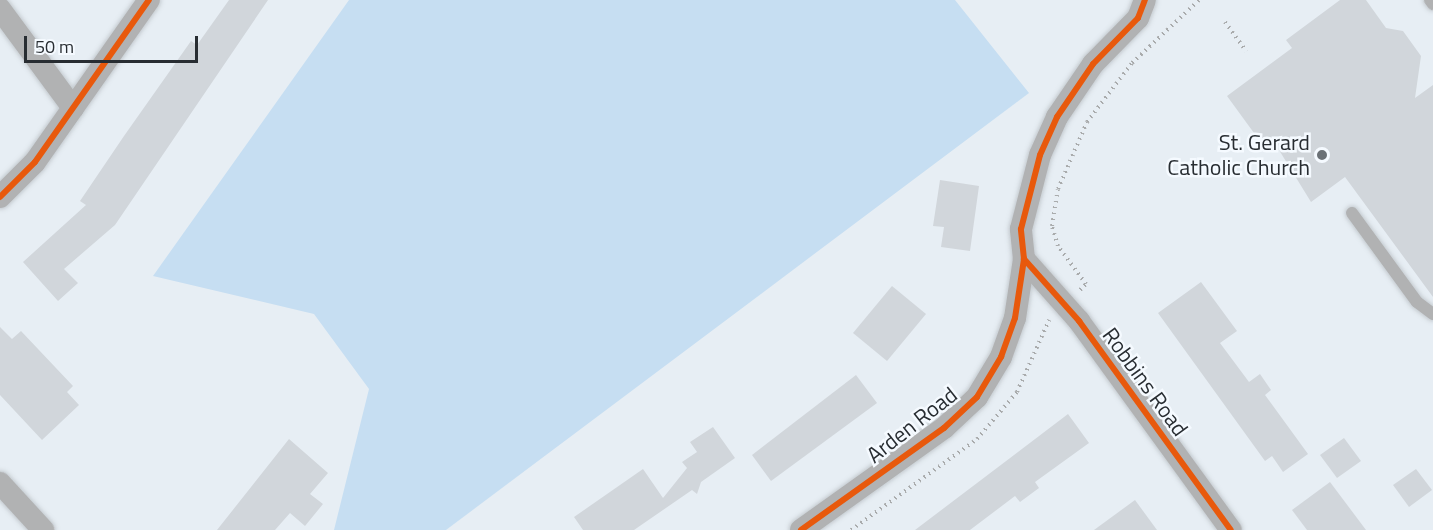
<!DOCTYPE html>
<style>
body{margin:0}
#map{position:relative;width:1433px;height:530px;overflow:hidden;background:#e7eef4;font-family:"Titillium Web",sans-serif}
div>[style]{position:absolute}
.green>*{inset:0;background:#c6def2}
.building>*{inset:0;background:#d1d6db}
.path>*{height:4px;margin-top:-2px;transform-origin:0;background:repeating-linear-gradient(90deg,#a9abac 0 1.5px,transparent 0 6px)}
.roads{filter:drop-shadow(0 0 2px #c5cbd0) drop-shadow(0 0 2px #c5cbd0)}
.service>*{height:12px;margin:-6px;padding:0 6px;transform-origin:6px;border-radius:6px;background:#b1b2b3}
.minor>*{height:22px;margin:-11px;padding:0 11px;transform-origin:11px;border-radius:11px;background:#b1b2b3}
.cycleway>*{height:6px;margin:-3px;padding:0 3px;transform-origin:3px;border-radius:3px;background:#e8590c}
.dots>*{width:16px;height:16px;translate:-50% -50%;box-sizing:border-box;border:3px solid #f5faff;border-radius:50%}
span{translate:-50% -50%;white-space:nowrap;text-align:center;line-height:1.15;-webkit-text-stroke:5px #f5faff;paint-order:stroke}
.poi-label{font-size:22px;color:#282d32}
.right{translate:-100% -50%;text-align:right}
.street-label{font-size:22px;color:#282d32}
.scale{position:absolute;left:24px;top:36px;width:174px;height:27px;box-sizing:border-box;border:3px solid #282d32;border-top:0;padding-left:8px;font-size:18px;line-height:21px;white-space:nowrap;color:#282d32;-webkit-text-stroke:4px #f5faff;paint-order:stroke}
</style>
<div id="map">
<div class="green">
<div style="clip-path:polygon(349px 0,955px 0,1029px 93px,446px 530px,334px 530px,369px 389px,314px 314px,153px 276px)"></div>
</div>
<div class="building">
<div style="clip-path:polygon(229px 0,268px 0,115px 225px,64px 269px,78px 283px,58px 301px,23px 262px,86px 205px,80px 201px,124px 136px,191px 41px,197px 45px)"></div>
<div style="clip-path:polygon(1340px 0,1366px 0,1386px 28px,1403px 31px,1421px 56px,1415px 98px,1433px 85px,1433px 297px,1345px 177px,1311px 202px,1271px 137px,1262px 144px,1227px 96px,1292px 48px,1286px 40px)"></div>
<div style="clip-path:polygon(940px 180px,979px 186px,970px 251px,941px 247px,944px 227px,933px 226px)"></div>
<div style="clip-path:polygon(1201px 282px,1237px 331px,1220px 343px,1249px 382px,1260px 374px,1271px 390px,1265px 395px,1308px 454px,1283px 472px,1272px 456px,1265px 461px,1158px 313px)"></div>
<div style="clip-path:polygon(892px 286px,926px 314px,887px 361px,853px 333px)"></div>
<div style="clip-path:polygon(0 327px,12px 339px,21px 331px,73px 386px,67px 392px,79px 405px,42px 440px,0 395px)"></div>
<div style="clip-path:polygon(856px 375px,877px 403px,771px 481px,752px 455px)"></div>
<div style="clip-path:polygon(1068px 414px,1089px 443px,1035px 482px,1039px 488px,1020px 502px,1015px 496px,970px 530px,915px 530px)"></div>
<div style="clip-path:polygon(713px 427px,735px 458px,701px 482px,697px 494px,692px 490px,634px 530px,583px 530px,574px 517px,643px 469px,663px 498px,687px 468px,682px 462px,697px 452px,690px 442px)"></div>
<div style="clip-path:polygon(1344px 438px,1361px 461px,1337px 478px,1320px 455px)"></div>
<div style="clip-path:polygon(289px 439px,328px 473px,310px 494px,323px 504px,305px 526px,290px 513px,275px 530px,217px 530px)"></div>
<div style="clip-path:polygon(1416px 469px,1432px 490px,1409px 507px,1393px 485px)"></div>
<div style="clip-path:polygon(1330px 482px,1366px 530px,1307px 530px,1292px 510px)"></div>
<div style="clip-path:polygon(1135px 500px,1157px 530px,1094px 530px)"></div>
</div>
<div class="path">
<div style="left:1225px;top:22px;width:36px;rotate:54deg"></div>
<div style="left:1080px;top:290px;width:8px;rotate:-45deg"></div>
<div style="left:1086px;top:284px;width:47px;rotate:-126.4deg"></div>
<div style="left:1058px;top:246px;width:21px;rotate:-107deg"></div>
<div style="left:1052px;top:226px;width:37px;rotate:-81deg"></div>
<div style="left:1058px;top:189px;width:73px;rotate:-66.6deg"></div>
<div style="left:1087px;top:122px;width:74px;rotate:-52.7deg"></div>
<div style="left:1132px;top:63px;width:92px;rotate:-43.2deg"></div>
<div style="left:851px;top:530px;width:155px;rotate:-35.8deg"></div>
<div style="left:977px;top:439px;width:62px;rotate:-49.6deg"></div>
<div style="left:1017px;top:392px;width:79px;rotate:-66deg"></div>
</div>
<div class="roads">
<div class="service">
<div style="left:1430px;top:0;width:5px;rotate:53deg"></div>
<div style="left:1352px;top:213px;width:110px;rotate:53.9deg"></div>
<div style="left:1417px;top:302px;width:20px;rotate:37deg"></div>
</div>
<div class="minor">
<div style="left:0;top:9px;width:123px;rotate:53.6deg"></div>
<div style="left:0;top:197px;width:49px;rotate:-45deg"></div>
<div style="left:35px;top:162px;width:198px;rotate:-54.9deg"></div>
<div style="left:1024px;top:259px;width:83px;rotate:48.4deg"></div>
<div style="left:1079px;top:321px;width:258px;rotate:54deg"></div>
<div style="left:0;top:483px;width:64px;rotate:47.5deg"></div>
<div style="left:801px;top:530px;width:176px;rotate:-35.5deg"></div>
<div style="left:944px;top:428px;width:45px;rotate:-43.2deg"></div>
<div style="left:977px;top:397px;width:47px;rotate:-59deg"></div>
<div style="left:1001px;top:357px;width:41px;rotate:-70.3deg"></div>
<div style="left:1015px;top:318px;width:60px;rotate:-81.3deg"></div>
<div style="left:1024px;top:259px;width:30px;rotate:-96deg"></div>
<div style="left:1021px;top:229px;width:76px;rotate:-75.6deg"></div>
<div style="left:1040px;top:155px;width:42px;rotate:-65.9deg"></div>
<div style="left:1057px;top:117px;width:64px;rotate:-55.8deg"></div>
<div style="left:1093px;top:64px;width:64px;rotate:-45.6deg"></div>
<div style="left:1138px;top:18px;width:19px;rotate:-69deg"></div>
</div>
</div>
<div class="cycleway">
<div style="left:0;top:197px;width:49px;rotate:-45deg"></div>
<div style="left:35px;top:162px;width:198px;rotate:-54.9deg"></div>
<div style="left:1024px;top:259px;width:83px;rotate:48.4deg"></div>
<div style="left:1079px;top:321px;width:258px;rotate:54deg"></div>
<div style="left:801px;top:530px;width:176px;rotate:-35.5deg"></div>
<div style="left:944px;top:428px;width:45px;rotate:-43.2deg"></div>
<div style="left:977px;top:397px;width:47px;rotate:-59deg"></div>
<div style="left:1001px;top:357px;width:41px;rotate:-70.3deg"></div>
<div style="left:1015px;top:318px;width:60px;rotate:-81.3deg"></div>
<div style="left:1024px;top:259px;width:30px;rotate:-96deg"></div>
<div style="left:1021px;top:229px;width:76px;rotate:-75.6deg"></div>
<div style="left:1040px;top:155px;width:42px;rotate:-65.9deg"></div>
<div style="left:1057px;top:117px;width:64px;rotate:-55.8deg"></div>
<div style="left:1093px;top:64px;width:64px;rotate:-45.6deg"></div>
<div style="left:1138px;top:18px;width:19px;rotate:-69deg"></div>
</div>
<div class="dots">
<div style="left:1322px;top:155px;background:#6b7176"></div>
</div>
<div class="poi-label">
<span class="right" style="left:1310px;top:155px">St. Gerard<br>Catholic Church</span>
</div>
<div class="street-label">
<span style="left:1145px;top:382px;rotate:54deg">Robbins Road</span>
<span style="left:912px;top:425px;rotate:-38deg">Arden Road</span>
</div>
<div class="scale">50 m</div>
</div>
